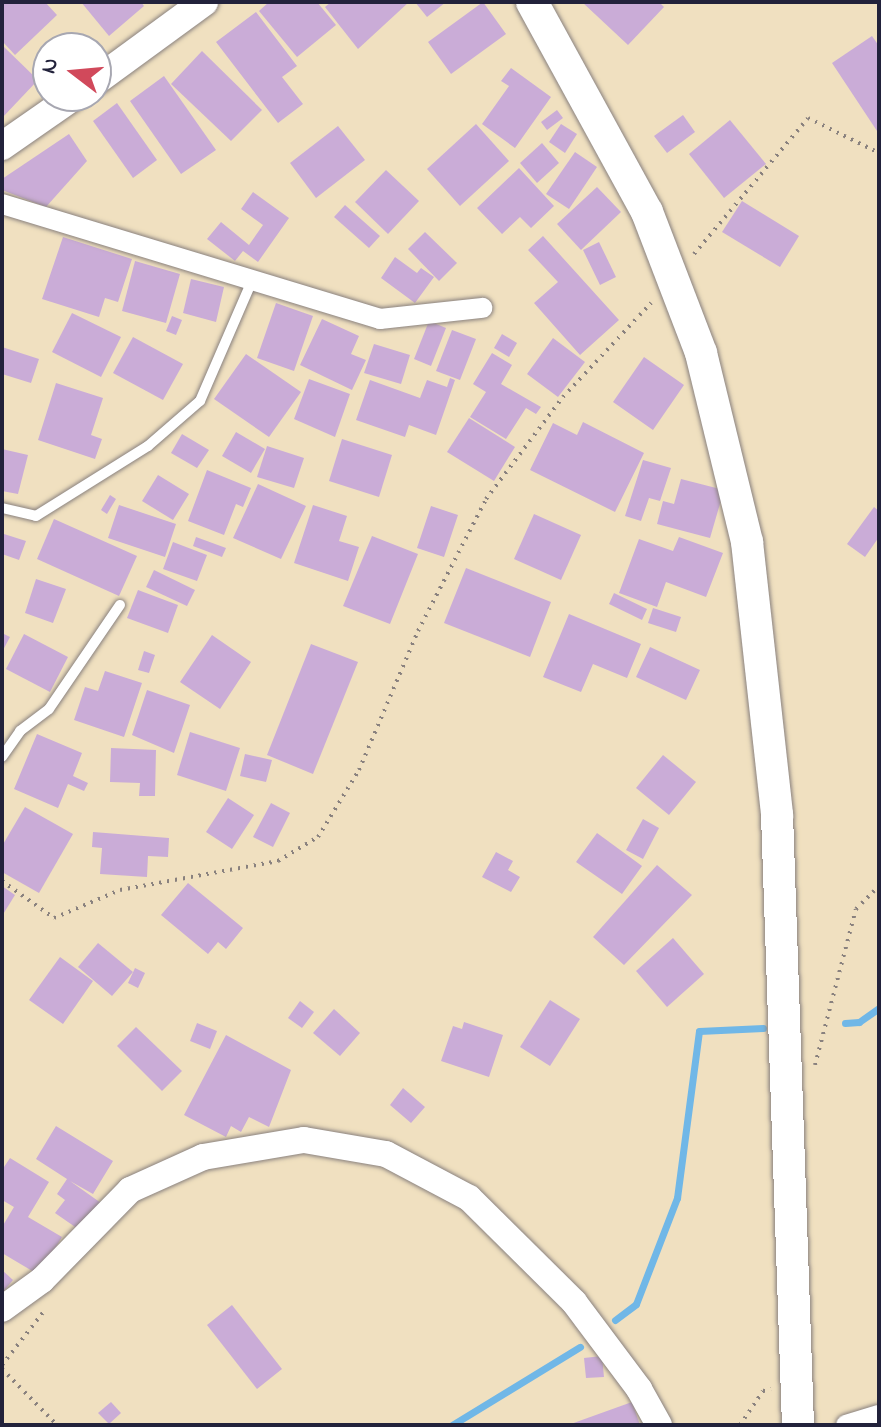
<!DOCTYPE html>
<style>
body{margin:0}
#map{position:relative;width:881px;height:1427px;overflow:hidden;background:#f0e0c0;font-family:"Indie Flower",sans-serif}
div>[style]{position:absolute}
.stream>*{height:7px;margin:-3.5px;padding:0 3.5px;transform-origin:3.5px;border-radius:3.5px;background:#70b7e7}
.building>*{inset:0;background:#caacd7}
.path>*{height:4px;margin-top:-2px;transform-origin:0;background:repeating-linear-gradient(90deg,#89817e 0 2px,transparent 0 8px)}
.roads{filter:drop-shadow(0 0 2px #89817e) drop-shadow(0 0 2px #89817e)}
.service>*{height:10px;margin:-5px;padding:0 5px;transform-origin:5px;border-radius:5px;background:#fff}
.minor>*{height:20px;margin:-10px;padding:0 10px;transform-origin:10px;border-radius:10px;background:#fff}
.tertiary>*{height:26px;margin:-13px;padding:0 13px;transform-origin:13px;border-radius:13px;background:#fff}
.secondary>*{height:28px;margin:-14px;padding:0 14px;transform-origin:14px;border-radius:14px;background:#fff}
.primary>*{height:32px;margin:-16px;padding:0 16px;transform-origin:16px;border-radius:16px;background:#fff}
span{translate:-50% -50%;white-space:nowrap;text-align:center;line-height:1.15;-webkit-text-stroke:6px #fff;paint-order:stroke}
.frame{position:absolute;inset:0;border:4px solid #22223b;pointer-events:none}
.north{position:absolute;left:32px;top:32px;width:80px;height:80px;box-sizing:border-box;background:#fff;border:2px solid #a7a7b1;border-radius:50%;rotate:286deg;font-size:22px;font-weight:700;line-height:32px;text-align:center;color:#22223b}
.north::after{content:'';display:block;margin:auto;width:28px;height:36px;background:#d1495b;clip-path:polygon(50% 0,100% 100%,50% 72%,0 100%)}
</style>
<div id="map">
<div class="stream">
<div style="left:845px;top:1023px;width:14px;rotate:-4deg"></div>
<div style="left:859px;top:1022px;width:24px;rotate:-35deg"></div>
<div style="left:615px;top:1320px;width:26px;rotate:-37deg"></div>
<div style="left:636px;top:1304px;width:114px;rotate:-68.9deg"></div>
<div style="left:677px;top:1198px;width:168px;rotate:-82.5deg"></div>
<div style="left:699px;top:1031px;width:64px;rotate:-2.7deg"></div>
<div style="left:452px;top:1425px;width:150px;rotate:-31.4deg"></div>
</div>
<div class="building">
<div style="clip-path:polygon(2px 2px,45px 2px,57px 15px,15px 55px,2px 41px)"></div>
<div style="clip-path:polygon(81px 2px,141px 2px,144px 6px,109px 36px)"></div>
<div style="clip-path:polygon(269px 2px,317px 2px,336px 25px,297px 57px,259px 11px)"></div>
<div style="clip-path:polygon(331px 2px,409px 2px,358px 49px,325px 7px)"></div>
<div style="clip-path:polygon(415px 2px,446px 2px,427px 17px)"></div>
<div style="clip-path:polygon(483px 2px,506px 34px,451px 74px,428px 42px)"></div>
<div style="clip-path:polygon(582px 2px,659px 2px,664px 7px,628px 45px)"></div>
<div style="clip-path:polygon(256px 12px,297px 66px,282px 77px,303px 104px,278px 123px,216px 42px)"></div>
<div style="clip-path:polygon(872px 36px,879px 46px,879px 134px,832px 63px)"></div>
<div style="clip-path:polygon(2px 45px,38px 80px,2px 118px)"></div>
<div style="clip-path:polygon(202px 51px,262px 110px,231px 141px,171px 84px)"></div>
<div style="clip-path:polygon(511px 68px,551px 97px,515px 148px,482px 124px,509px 86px,501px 81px)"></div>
<div style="clip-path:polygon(164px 76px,216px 150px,181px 174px,130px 101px)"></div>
<div style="clip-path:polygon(117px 103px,157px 160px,133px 178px,93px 121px)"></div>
<div style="clip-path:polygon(557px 110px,563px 118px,547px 130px,541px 122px)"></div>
<div style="clip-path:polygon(683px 115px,695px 132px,667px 153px,654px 136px)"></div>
<div style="clip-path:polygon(730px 120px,766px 164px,724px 198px,689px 154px)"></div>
<div style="clip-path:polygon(476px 124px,509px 161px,460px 206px,427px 169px)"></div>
<div style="clip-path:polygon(561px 124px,577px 134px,565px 153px,549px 142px)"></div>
<div style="clip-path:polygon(338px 126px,365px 160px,316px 198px,290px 163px)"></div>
<div style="clip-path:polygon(69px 134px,87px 161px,46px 207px,2px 190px,2px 179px)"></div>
<div style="clip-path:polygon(542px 143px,559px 163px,537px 183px,520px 163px)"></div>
<div style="clip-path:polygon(575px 152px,597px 167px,569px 209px,546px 194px)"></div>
<div style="clip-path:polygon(519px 168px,554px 206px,531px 228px,520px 217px,502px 234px,477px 208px)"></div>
<div style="clip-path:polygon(386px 170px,419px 201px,388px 234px,355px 202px)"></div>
<div style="clip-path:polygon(597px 187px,621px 212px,581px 250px,557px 224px)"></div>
<div style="clip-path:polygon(253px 192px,289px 218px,258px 262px,243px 251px,235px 261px,207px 239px,221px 222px,249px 245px,263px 225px,241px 209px)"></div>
<div style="clip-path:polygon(742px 201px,799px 236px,780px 267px,722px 232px)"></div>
<div style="clip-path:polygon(345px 205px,380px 236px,369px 248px,334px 217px)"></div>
<div style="clip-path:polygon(425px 232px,457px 263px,439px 281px,408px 249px)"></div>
<div style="clip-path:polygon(543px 236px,619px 320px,580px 355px,534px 303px,558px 282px,528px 250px)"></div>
<div style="clip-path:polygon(63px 237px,132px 259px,118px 302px,105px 298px,99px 317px,42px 299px)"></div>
<div style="clip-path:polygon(599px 242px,616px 277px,600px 285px,583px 250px)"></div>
<div style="clip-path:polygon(395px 257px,417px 273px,421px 268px,434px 277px,415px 303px,381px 278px)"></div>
<div style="clip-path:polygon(135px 261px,180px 274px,166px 323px,122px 311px)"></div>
<div style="clip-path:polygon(191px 279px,224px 287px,216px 322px,183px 313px)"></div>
<div style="clip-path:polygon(276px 303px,313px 316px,294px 371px,257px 358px)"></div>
<div style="clip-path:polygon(72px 313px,121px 337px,101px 377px,52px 352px)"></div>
<div style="clip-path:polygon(172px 316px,182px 320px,176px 335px,166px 331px)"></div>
<div style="clip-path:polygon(322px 319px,359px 336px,351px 354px,366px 360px,352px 390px,300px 365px)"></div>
<div style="clip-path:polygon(429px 321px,446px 328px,431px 366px,414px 359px)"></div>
<div style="clip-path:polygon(452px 330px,476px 339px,460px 380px,436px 371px)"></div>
<div style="clip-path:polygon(502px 334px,517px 343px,509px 357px,494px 348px)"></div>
<div style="clip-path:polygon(133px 337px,183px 364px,163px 400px,113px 373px)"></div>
<div style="clip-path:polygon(553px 338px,585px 362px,558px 397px,527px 374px)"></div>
<div style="clip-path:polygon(374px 344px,410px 355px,401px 384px,364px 373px)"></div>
<div style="clip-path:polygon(2px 347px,39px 359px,31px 383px,2px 374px)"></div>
<div style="clip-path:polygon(492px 353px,512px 365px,501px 384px,541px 407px,536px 414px,526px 408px,506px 439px,470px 417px,486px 392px,473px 384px)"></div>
<div style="clip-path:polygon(246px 354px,301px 392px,269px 437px,214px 399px)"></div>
<div style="clip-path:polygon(644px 357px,684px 385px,653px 430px,613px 402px)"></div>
<div style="clip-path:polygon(450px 378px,455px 380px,436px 435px,409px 425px,405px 437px,356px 420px,370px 380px,420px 398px,427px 380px,447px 387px)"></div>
<div style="clip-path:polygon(309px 379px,350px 394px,335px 437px,294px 419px)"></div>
<div style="clip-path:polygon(56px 383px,103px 398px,91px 435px,102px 439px,95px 459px,38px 440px)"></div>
<div style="clip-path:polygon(469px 418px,515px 447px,494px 481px,447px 452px)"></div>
<div style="clip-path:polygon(583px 422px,644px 453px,615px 512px,530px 470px,553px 423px,577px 435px)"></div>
<div style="clip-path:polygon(236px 432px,265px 449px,251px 473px,222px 456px)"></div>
<div style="clip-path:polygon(182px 434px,209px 450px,197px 468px,171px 453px)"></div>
<div style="clip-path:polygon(342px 439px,392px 455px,379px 497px,329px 481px)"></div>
<div style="clip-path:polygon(267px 446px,304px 458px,294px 488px,257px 477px)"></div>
<div style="clip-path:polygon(2px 449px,28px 455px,18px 494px,2px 491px)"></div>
<div style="clip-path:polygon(643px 460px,671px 468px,660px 501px,649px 498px,641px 521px,625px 516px)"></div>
<div style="clip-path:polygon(207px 470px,251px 488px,243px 507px,236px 504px,224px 535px,188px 521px)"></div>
<div style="clip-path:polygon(158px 475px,189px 494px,173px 520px,142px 501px)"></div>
<div style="clip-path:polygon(681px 479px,724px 490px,710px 538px,657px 524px,663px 501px,674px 504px)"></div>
<div style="clip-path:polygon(258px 484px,306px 506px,281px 559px,233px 538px)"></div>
<div style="clip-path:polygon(110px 495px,116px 499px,107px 514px,101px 510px)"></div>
<div style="clip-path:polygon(119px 505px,176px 524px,165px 557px,108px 538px)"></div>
<div style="clip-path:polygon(313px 505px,347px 516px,339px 541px,359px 547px,348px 581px,294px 563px)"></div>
<div style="clip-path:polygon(431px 506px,458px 515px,444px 557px,417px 548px)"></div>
<div style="clip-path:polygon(874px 507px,879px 511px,879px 537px,865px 557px,847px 544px)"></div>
<div style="clip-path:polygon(534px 514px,581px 535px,561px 580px,514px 559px)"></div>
<div style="clip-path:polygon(54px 519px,137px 556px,119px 596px,37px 559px)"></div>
<div style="clip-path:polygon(4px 534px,26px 541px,19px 560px,2px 554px)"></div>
<div style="clip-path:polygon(372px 536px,418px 554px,390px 624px,343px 606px)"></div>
<div style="clip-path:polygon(196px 537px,226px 548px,222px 557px,193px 546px)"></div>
<div style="clip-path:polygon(679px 537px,723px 553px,706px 597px,666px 582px,657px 607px,619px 593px,639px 539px,673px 551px)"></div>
<div style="clip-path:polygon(173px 542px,207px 555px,197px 581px,163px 569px)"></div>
<div style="clip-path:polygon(466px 568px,551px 602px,530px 657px,444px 623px)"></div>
<div style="clip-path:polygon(154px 570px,195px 590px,187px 606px,146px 587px)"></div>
<div style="clip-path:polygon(36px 579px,66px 589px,53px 623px,25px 613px)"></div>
<div style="clip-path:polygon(138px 590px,178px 605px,168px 633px,127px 618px)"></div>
<div style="clip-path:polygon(614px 593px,647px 609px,642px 620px,609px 604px)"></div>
<div style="clip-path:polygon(653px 608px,681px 617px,676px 632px,648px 623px)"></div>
<div style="clip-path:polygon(569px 614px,641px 644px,627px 678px,593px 664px,581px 692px,543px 677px)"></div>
<div style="clip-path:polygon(2px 633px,10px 637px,2px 652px)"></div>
<div style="clip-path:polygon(24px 634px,68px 657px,50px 692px,6px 669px)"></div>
<div style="clip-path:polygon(212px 635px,251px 662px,220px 709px,180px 682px)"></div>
<div style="clip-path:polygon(311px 644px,358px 662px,313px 774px,267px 755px)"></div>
<div style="clip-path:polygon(650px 647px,700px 670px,686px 700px,636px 677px)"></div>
<div style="clip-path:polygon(144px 651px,155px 655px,149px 673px,138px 670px)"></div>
<div style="clip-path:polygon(105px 671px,142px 683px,124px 737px,74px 720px,85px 687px,98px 691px)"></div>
<div style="clip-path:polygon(147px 690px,190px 705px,174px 753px,132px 735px)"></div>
<div style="clip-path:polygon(190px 732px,240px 748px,226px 791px,177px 775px)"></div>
<div style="clip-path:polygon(37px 734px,82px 753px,73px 776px,88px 783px,84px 791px,68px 784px,58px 808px,14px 789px)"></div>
<div style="clip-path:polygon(111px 748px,156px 750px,155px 796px,139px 796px,140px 783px,110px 782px)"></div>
<div style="clip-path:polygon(245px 754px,272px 760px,266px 782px,240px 776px)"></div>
<div style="clip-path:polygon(663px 755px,696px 782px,669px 815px,636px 788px)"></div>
<div style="clip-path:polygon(228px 798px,254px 815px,232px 849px,206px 832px)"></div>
<div style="clip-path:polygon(271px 803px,290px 813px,273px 847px,253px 837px)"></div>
<div style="clip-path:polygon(25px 807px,73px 834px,39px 893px,2px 872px,2px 846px)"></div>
<div style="clip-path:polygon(643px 819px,659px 828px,643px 859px,626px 850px)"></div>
<div style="clip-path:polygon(93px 832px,169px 838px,168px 857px,148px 856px,147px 877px,100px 874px,102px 848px,92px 847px)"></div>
<div style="clip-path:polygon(597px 833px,642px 866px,622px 894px,576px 862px)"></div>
<div style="clip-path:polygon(496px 852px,513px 861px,508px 870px,520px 877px,511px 892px,482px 877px)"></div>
<div style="clip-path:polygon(657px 865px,692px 895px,624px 965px,593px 937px)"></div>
<div style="clip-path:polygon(188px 883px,243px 928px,226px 949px,218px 942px,208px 954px,161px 915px)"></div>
<div style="clip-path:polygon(2px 886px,15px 895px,2px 916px)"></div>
<div style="clip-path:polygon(673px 938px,704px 974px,667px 1007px,636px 971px)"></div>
<div style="clip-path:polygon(98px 943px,133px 972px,112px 996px,78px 967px)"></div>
<div style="clip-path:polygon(60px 957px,93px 981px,63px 1024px,29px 1000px)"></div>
<div style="clip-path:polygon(135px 968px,145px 973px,138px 988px,128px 983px)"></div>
<div style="clip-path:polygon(550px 1000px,580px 1019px,550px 1066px,520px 1047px)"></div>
<div style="clip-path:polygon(300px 1001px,314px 1012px,302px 1028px,288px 1018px)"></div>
<div style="clip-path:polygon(334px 1009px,360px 1033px,340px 1056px,313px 1033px)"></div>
<div style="clip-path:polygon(464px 1022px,503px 1035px,489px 1077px,441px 1061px,453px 1026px,462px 1029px)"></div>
<div style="clip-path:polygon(197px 1023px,217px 1031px,210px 1049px,190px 1041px)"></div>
<div style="clip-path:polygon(136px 1027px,182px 1071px,162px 1091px,117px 1046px)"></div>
<div style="clip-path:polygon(226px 1035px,291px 1070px,269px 1127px,249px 1117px,241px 1132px,231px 1126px,226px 1137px,184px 1115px)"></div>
<div style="clip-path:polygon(403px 1088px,425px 1107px,411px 1123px,390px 1105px)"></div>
<div style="clip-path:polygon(56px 1126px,113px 1161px,93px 1194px,70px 1181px,101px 1203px,81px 1231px,55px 1213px,65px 1200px,57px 1194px,67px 1179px,36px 1159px)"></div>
<div style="clip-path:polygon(10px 1158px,49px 1182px,28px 1217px,62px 1237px,39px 1275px,2px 1253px,2px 1227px,14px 1207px,2px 1200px,2px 1170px)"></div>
<div style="clip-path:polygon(2px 1270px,13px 1280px,2px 1293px)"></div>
<div style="clip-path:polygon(232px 1305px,282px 1369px,257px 1389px,207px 1325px)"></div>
<div style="clip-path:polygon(602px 1356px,604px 1377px,586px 1378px,584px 1358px)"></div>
<div style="clip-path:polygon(111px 1402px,121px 1413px,109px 1424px,98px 1413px)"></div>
<div style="clip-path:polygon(632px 1402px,640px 1425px,568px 1425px)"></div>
</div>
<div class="path">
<div style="left:694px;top:254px;width:177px;rotate:-50deg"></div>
<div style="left:808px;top:118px;width:79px;rotate:26.2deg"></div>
<div style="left:2px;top:881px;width:64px;rotate:35.4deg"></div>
<div style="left:54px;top:918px;width:72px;rotate:-23deg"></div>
<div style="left:120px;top:890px;width:161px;rotate:-10.4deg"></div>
<div style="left:278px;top:861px;width:47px;rotate:-31deg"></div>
<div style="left:318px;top:837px;width:79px;rotate:-58.5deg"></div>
<div style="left:359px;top:770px;width:151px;rotate:-67deg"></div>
<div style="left:418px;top:631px;width:148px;rotate:-62.7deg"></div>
<div style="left:486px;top:499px;width:128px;rotate:-53deg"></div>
<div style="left:563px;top:397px;width:129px;rotate:-46.9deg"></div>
<div style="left:815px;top:1065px;width:161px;rotate:-75.3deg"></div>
<div style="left:856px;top:909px;width:33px;rotate:-45deg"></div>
<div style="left:2px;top:1365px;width:70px;rotate:-52deg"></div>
<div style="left:2px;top:1369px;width:78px;rotate:45.5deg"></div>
<div style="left:740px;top:1425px;width:41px;rotate:-55.9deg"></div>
<div style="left:763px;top:1391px;width:8px;rotate:-14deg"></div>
</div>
<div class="roads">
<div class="service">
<div style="left:2px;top:508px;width:35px;rotate:13deg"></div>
<div style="left:36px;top:516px;width:132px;rotate:-32deg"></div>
<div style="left:148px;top:446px;width:69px;rotate:-40.9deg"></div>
<div style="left:200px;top:401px;width:131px;rotate:-66.6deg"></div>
<div style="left:2px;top:757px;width:32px;rotate:-55deg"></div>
<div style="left:20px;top:731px;width:36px;rotate:-37deg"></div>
<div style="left:49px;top:709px;width:126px;rotate:-55.7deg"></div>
</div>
<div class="minor">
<div style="left:2px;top:204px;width:395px;rotate:16.9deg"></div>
<div style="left:380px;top:319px;width:103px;rotate:-6.2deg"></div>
<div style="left:846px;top:1425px;width:34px;rotate:-17deg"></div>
</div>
<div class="tertiary">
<div style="left:2px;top:1309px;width:49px;rotate:-35.9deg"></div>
<div style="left:42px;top:1280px;width:126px;rotate:-45.6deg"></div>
<div style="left:130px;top:1190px;width:80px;rotate:-24.3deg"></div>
<div style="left:203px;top:1157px;width:102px;rotate:-9.6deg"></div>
<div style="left:304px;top:1140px;width:83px;rotate:9.7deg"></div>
<div style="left:386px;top:1154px;width:94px;rotate:27.9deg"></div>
<div style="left:469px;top:1198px;width:148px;rotate:44.7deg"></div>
<div style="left:574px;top:1302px;width:109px;rotate:53.2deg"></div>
<div style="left:639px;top:1389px;width:41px;rotate:60.9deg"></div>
</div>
<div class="secondary">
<div style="left:96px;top:81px;width:134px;rotate:-36.2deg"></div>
<div style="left:2px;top:146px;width:88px;rotate:-34.8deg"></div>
</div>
<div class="primary">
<div style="left:532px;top:2px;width:239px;rotate:61.3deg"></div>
<div style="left:647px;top:212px;width:151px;rotate:69deg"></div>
<div style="left:701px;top:353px;width:195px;rotate:76.3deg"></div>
<div style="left:747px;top:542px;width:275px;rotate:83.7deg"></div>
<div style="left:777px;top:815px;width:610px;rotate:88.03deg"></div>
</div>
</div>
<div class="frame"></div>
<div class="north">N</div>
</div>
